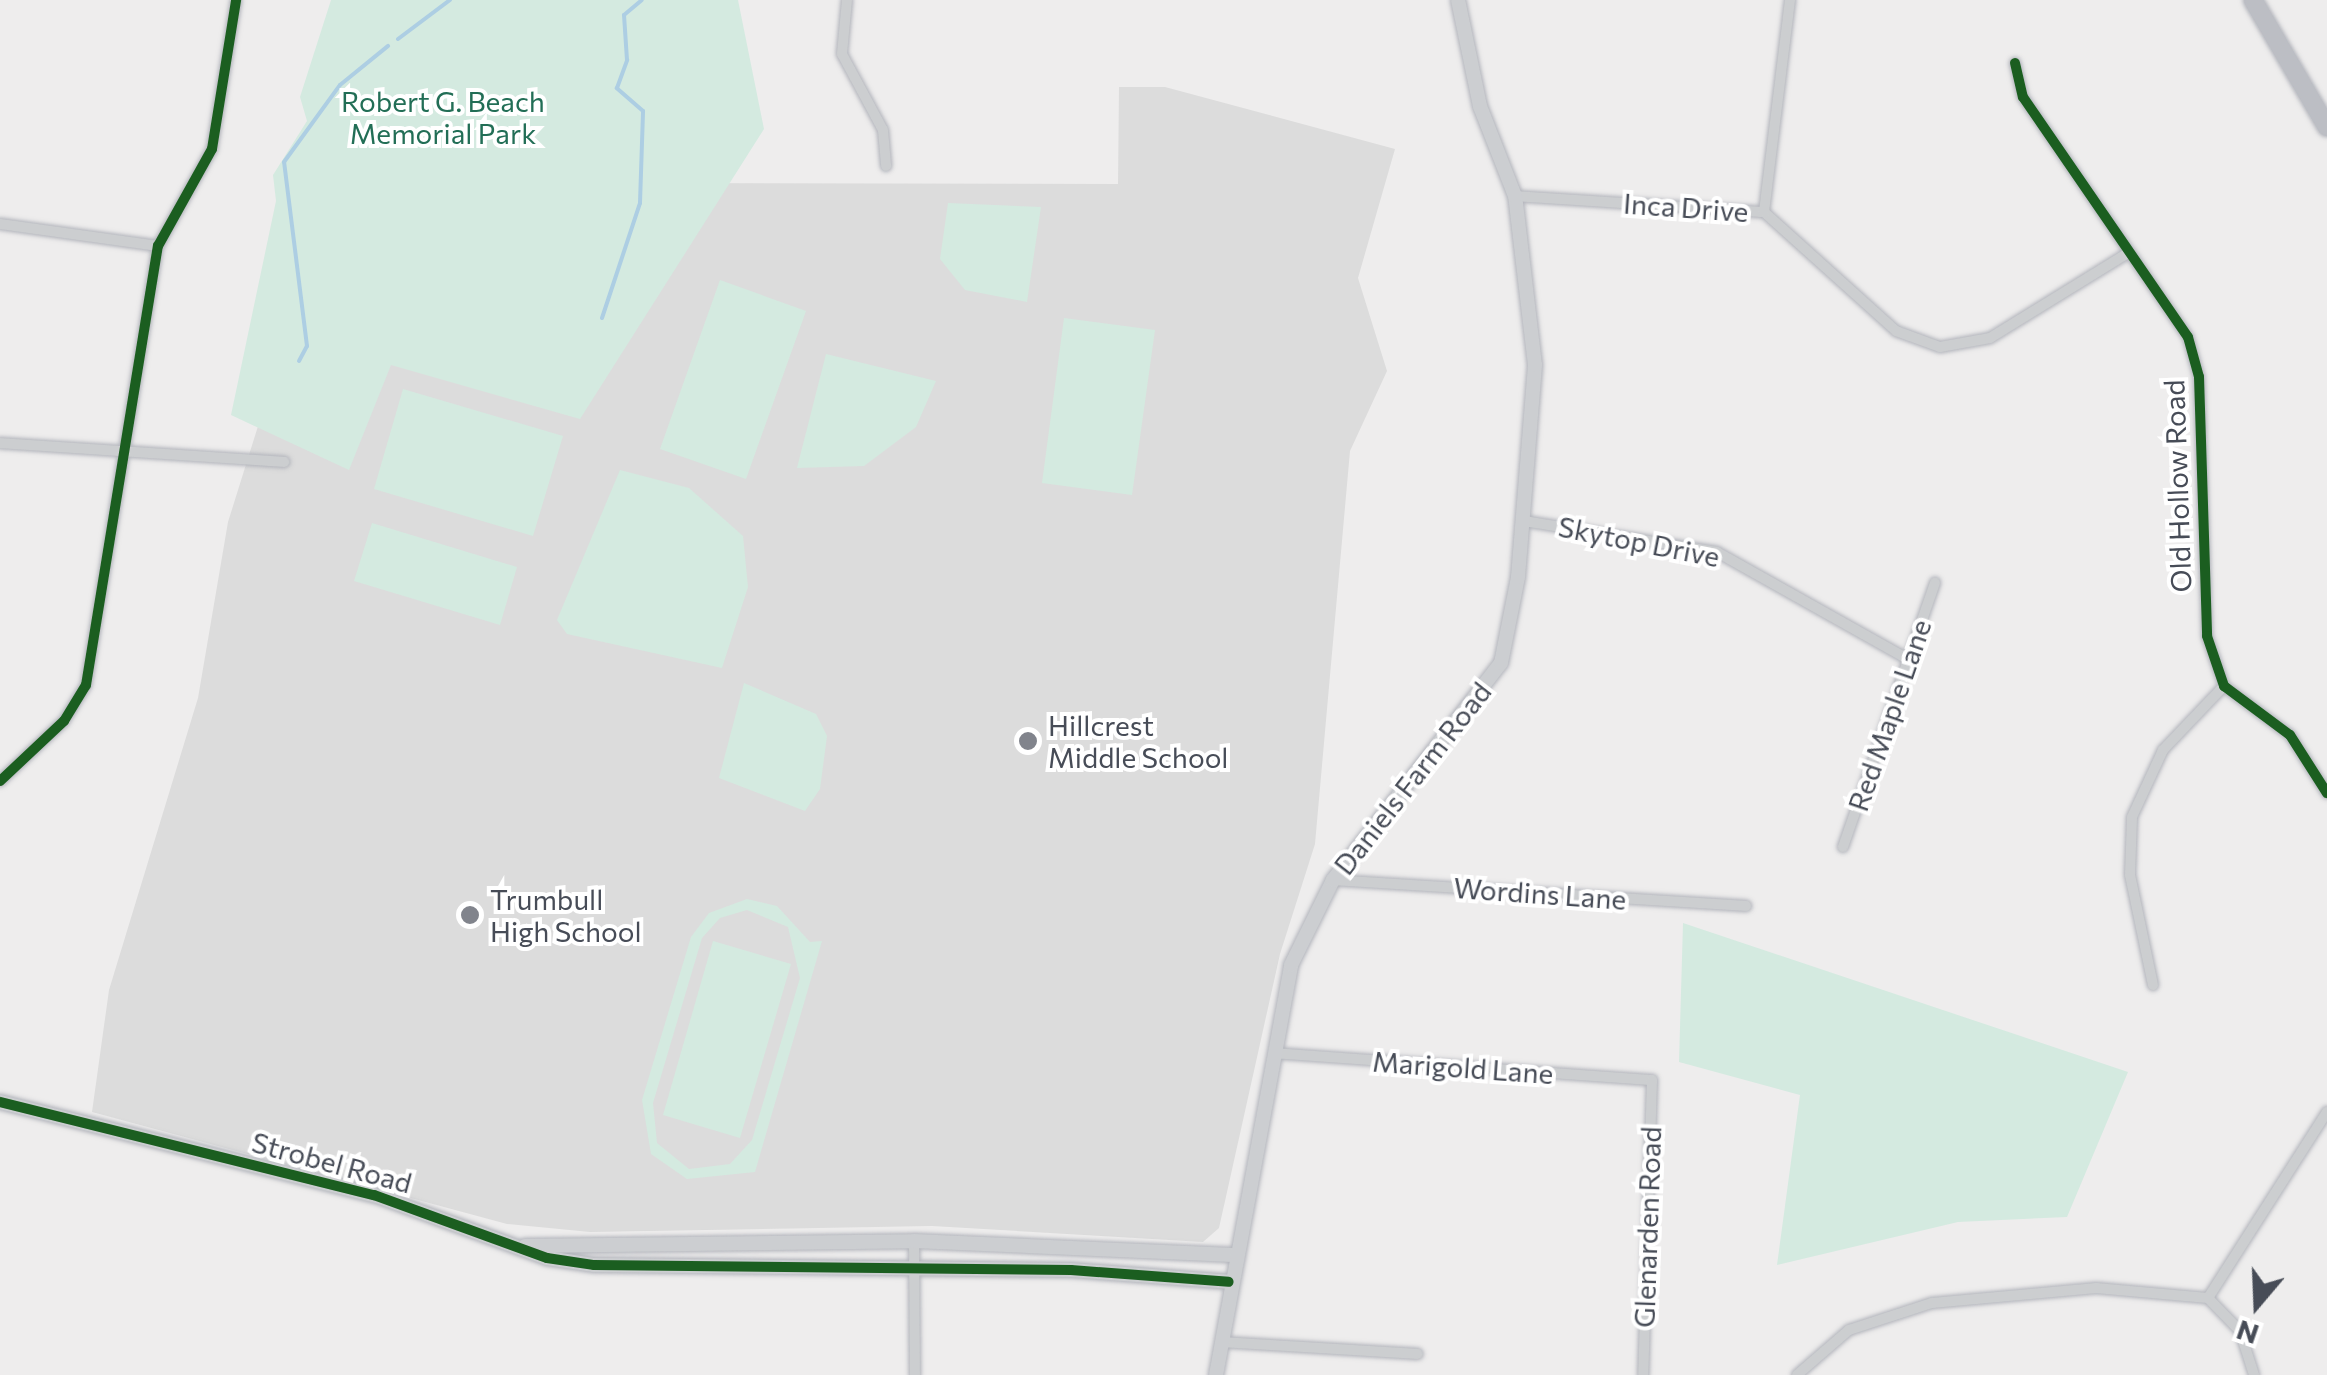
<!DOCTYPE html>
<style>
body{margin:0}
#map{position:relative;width:2327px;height:1375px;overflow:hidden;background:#eeeded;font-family:Commissioner,sans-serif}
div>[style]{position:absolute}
.education>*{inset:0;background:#dcdcdc}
.green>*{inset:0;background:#d4eae0}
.stream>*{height:4px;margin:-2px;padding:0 2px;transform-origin:2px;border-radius:2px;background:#adcee3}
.roads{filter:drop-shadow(0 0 2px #b3b5bc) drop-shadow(0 0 2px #b3b5bc)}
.street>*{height:10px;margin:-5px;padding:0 5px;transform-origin:5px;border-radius:5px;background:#ccced0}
.secondary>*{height:14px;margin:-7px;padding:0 7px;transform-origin:7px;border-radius:7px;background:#ccced1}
.highway>*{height:18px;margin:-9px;padding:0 9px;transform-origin:9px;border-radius:9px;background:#bcbec4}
.cycleway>*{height:10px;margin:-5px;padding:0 5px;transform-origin:5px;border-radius:5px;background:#1b5e20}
.dots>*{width:28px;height:28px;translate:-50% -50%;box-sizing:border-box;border:5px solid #fff;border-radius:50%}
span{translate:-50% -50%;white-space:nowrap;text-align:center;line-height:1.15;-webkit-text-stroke:8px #fff;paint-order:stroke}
.park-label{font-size:28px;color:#226e56}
.street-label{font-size:28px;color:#474c57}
.poi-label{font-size:28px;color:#474c57}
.left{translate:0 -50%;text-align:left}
.north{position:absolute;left:2207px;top:1255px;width:100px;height:100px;-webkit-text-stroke:8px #fff;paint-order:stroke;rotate:199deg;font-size:28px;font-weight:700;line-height:40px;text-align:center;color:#474c57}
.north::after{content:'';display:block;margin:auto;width:35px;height:45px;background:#474c57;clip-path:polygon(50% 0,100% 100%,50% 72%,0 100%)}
</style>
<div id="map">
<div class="education">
<div style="clip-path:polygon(1119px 87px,1165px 87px,1395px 149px,1358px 278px,1387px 371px,1350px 451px,1315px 844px,1280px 954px,1219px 1228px,1203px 1242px,932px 1226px,590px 1232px,507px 1224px,92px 1112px,109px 990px,198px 698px,228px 522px,269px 391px,642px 183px,1118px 184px)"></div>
</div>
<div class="green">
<div style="clip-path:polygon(331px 0,738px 0,764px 129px,580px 419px,391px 365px,349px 470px,231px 415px,276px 201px,273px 175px,307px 121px,300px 97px)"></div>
<div style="clip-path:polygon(948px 203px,1041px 207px,1027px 302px,965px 290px,940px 259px)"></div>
<div style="clip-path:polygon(720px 280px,806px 311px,746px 479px,660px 449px)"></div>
<div style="clip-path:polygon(1064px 318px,1155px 330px,1132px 495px,1042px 483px)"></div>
<div style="clip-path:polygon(826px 354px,936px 381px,916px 427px,864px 466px,797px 468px)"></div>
<div style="clip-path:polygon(403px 389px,563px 436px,533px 536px,374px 489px)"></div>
<div style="clip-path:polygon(620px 470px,689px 488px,743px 536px,748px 587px,722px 668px,567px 634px,557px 620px)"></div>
<div style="clip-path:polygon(372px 523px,517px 567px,500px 625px,354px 581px)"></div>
<div style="clip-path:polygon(744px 683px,816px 714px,827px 736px,820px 789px,805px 811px,719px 778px)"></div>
<div style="clip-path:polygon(evenodd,747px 899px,777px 906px,810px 942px,822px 941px,755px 1172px,687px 1179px,651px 1154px,642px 1100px,691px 937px,709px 913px,747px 899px,747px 910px,788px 927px,800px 978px,752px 1140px,730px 1164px,689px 1169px,657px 1143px,653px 1103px,702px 938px,720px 918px,747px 910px)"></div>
<div style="clip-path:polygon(1683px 923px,2128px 1072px,2067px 1217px,1958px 1222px,1777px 1265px,1800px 1095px,1679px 1062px)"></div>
<div style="clip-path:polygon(713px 941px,791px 964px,740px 1138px,663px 1115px)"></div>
</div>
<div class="stream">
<div style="left:398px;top:39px;width:65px;rotate:-36.9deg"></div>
<div style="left:602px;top:318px;width:121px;rotate:-71.7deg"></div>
<div style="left:640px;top:203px;width:92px;rotate:-88.1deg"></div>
<div style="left:643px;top:111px;width:35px;rotate:-139deg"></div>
<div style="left:617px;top:88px;width:30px;rotate:-70deg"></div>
<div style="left:627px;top:60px;width:45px;rotate:-93.8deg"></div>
<div style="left:624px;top:15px;width:23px;rotate:-40deg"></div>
<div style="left:299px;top:361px;width:17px;rotate:-62deg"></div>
<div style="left:307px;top:346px;width:185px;rotate:-97.1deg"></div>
<div style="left:284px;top:162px;width:95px;rotate:-54deg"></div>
<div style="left:340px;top:85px;width:62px;rotate:-39.1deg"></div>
</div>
<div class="roads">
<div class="street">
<div style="left:847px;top:0;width:54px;rotate:95.3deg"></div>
<div style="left:842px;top:54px;width:86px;rotate:61.7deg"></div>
<div style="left:883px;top:130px;width:36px;rotate:85deg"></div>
<div style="left:2015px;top:63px;width:35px;rotate:77deg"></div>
<div style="left:2023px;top:97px;width:291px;rotate:55.5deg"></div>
<div style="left:2188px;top:337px;width:41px;rotate:74.6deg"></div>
<div style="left:2199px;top:377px;width:259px;rotate:88.2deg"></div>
<div style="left:2207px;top:636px;width:53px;rotate:71.2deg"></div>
<div style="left:2224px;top:686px;width:82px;rotate:36.6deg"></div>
<div style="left:2290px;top:735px;width:69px;rotate:57.5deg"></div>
<div style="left:1515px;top:196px;width:250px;rotate:3.7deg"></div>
<div style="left:1764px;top:212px;width:178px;rotate:42deg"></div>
<div style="left:1896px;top:331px;width:47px;rotate:20deg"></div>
<div style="left:1940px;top:347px;width:51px;rotate:-10.2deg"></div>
<div style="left:1990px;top:338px;width:162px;rotate:-31.6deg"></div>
<div style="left:1764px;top:212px;width:214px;rotate:-83deg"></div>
<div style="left:0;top:224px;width:160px;rotate:7.9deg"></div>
<div style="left:0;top:443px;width:285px;rotate:3.8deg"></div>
<div style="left:1524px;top:521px;width:195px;rotate:9.1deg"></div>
<div style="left:1717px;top:552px;width:219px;rotate:29.3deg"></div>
<div style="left:0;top:781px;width:88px;rotate:-43.2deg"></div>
<div style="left:64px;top:721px;width:42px;rotate:-58.6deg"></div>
<div style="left:86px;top:685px;width:445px;rotate:-80.7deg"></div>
<div style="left:158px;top:246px;width:111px;rotate:-60.9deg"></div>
<div style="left:212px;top:149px;width:151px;rotate:-80.8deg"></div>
<div style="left:1843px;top:847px;width:280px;rotate:-70.8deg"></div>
<div style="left:1333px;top:880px;width:414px;rotate:3.6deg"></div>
<div style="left:2153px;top:985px;width:112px;rotate:-101.8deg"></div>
<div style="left:2130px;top:875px;width:58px;rotate:-88deg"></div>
<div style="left:2132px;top:817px;width:74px;rotate:-65.2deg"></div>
<div style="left:2163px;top:750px;width:88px;rotate:-46.4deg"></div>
<div style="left:1274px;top:1053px;width:379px;rotate:4.1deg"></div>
<div style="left:1652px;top:1080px;width:295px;rotate:91.7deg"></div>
<div style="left:914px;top:1241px;width:134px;rotate:89.6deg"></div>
<div style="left:2208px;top:1298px;width:221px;rotate:-57.4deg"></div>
<div style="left:1222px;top:1342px;width:196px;rotate:3.5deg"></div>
<div style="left:1797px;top:1375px;width:69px;rotate:-40.9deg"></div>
<div style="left:1849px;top:1330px;width:87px;rotate:-18deg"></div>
<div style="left:1932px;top:1303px;width:165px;rotate:-5.2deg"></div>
<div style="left:2096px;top:1288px;width:112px;rotate:5.1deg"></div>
<div style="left:2208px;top:1298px;width:46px;rotate:45.9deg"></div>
<div style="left:2240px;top:1331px;width:46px;rotate:72.3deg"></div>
</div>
<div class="secondary">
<div style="left:0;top:1102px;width:385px;rotate:14deg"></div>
<div style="left:374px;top:1195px;width:184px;rotate:20deg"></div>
<div style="left:547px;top:1258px;width:48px;rotate:8.5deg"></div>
<div style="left:594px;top:1265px;width:477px;rotate:0.6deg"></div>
<div style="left:1071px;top:1270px;width:158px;rotate:4.3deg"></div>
<div style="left:525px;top:1246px;width:389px;rotate:-0.7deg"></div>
<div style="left:914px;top:1241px;width:319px;rotate:2.5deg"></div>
<div style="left:1216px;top:1375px;width:417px;rotate:-79.6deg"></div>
<div style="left:1291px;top:965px;width:95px;rotate:-63.7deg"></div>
<div style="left:1333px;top:880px;width:274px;rotate:-52.3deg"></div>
<div style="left:1501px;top:663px;width:88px;rotate:-78.8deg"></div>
<div style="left:1518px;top:577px;width:213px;rotate:-85.4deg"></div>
<div style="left:1535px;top:365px;width:170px;rotate:-96.7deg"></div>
<div style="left:1515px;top:196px;width:97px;rotate:-111.3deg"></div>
<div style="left:1480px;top:106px;width:108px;rotate:-101.7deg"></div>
</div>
<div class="highway">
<div style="left:2253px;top:0;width:147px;rotate:59.8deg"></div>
</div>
</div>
<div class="cycleway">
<div style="left:2015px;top:63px;width:35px;rotate:77deg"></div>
<div style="left:2023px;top:97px;width:291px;rotate:55.5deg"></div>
<div style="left:2188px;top:337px;width:41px;rotate:74.6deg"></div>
<div style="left:2199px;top:377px;width:259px;rotate:88.2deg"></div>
<div style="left:2207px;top:636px;width:53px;rotate:71.2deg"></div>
<div style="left:2224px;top:686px;width:82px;rotate:36.6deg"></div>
<div style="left:2290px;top:735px;width:69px;rotate:57.5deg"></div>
<div style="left:0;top:781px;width:88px;rotate:-43.2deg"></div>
<div style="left:64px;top:721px;width:42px;rotate:-58.6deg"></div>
<div style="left:86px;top:685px;width:445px;rotate:-80.7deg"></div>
<div style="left:158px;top:246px;width:111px;rotate:-60.9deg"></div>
<div style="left:212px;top:149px;width:151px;rotate:-80.8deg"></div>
<div style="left:0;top:1102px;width:385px;rotate:14deg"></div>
<div style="left:374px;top:1195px;width:184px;rotate:20deg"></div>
<div style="left:547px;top:1258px;width:48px;rotate:8.5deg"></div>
<div style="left:594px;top:1265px;width:477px;rotate:0.6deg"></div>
<div style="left:1071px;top:1270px;width:158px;rotate:4.3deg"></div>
</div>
<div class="dots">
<div style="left:1028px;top:741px;background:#81848c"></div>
<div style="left:470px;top:915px;background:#81848c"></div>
</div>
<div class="park-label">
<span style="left:443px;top:117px">Robert G. Beach<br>Memorial Park</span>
</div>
<div class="street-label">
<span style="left:1686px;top:207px;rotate:4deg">Inca Drive</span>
<span style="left:2177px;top:486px;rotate:-92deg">Old Hollow Road</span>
<span style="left:1639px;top:541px;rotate:11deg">Skytop Drive</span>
<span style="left:1889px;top:715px;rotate:-71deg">Red Maple Lane</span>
<span style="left:1412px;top:778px;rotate:-52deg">Daniels Farm Road</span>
<span style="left:1540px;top:893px;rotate:4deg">Wordins Lane</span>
<span style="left:1463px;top:1067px;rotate:4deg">Marigold Lane</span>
<span style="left:332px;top:1162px;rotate:15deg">Strobel Road</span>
<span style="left:1647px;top:1227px;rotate:-88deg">Glenarden Road</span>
</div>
<div class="poi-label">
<span class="left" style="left:1048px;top:741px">Hillcrest<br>Middle School</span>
<span class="left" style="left:490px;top:915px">Trumbull<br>High School</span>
</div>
<div class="north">N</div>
</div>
